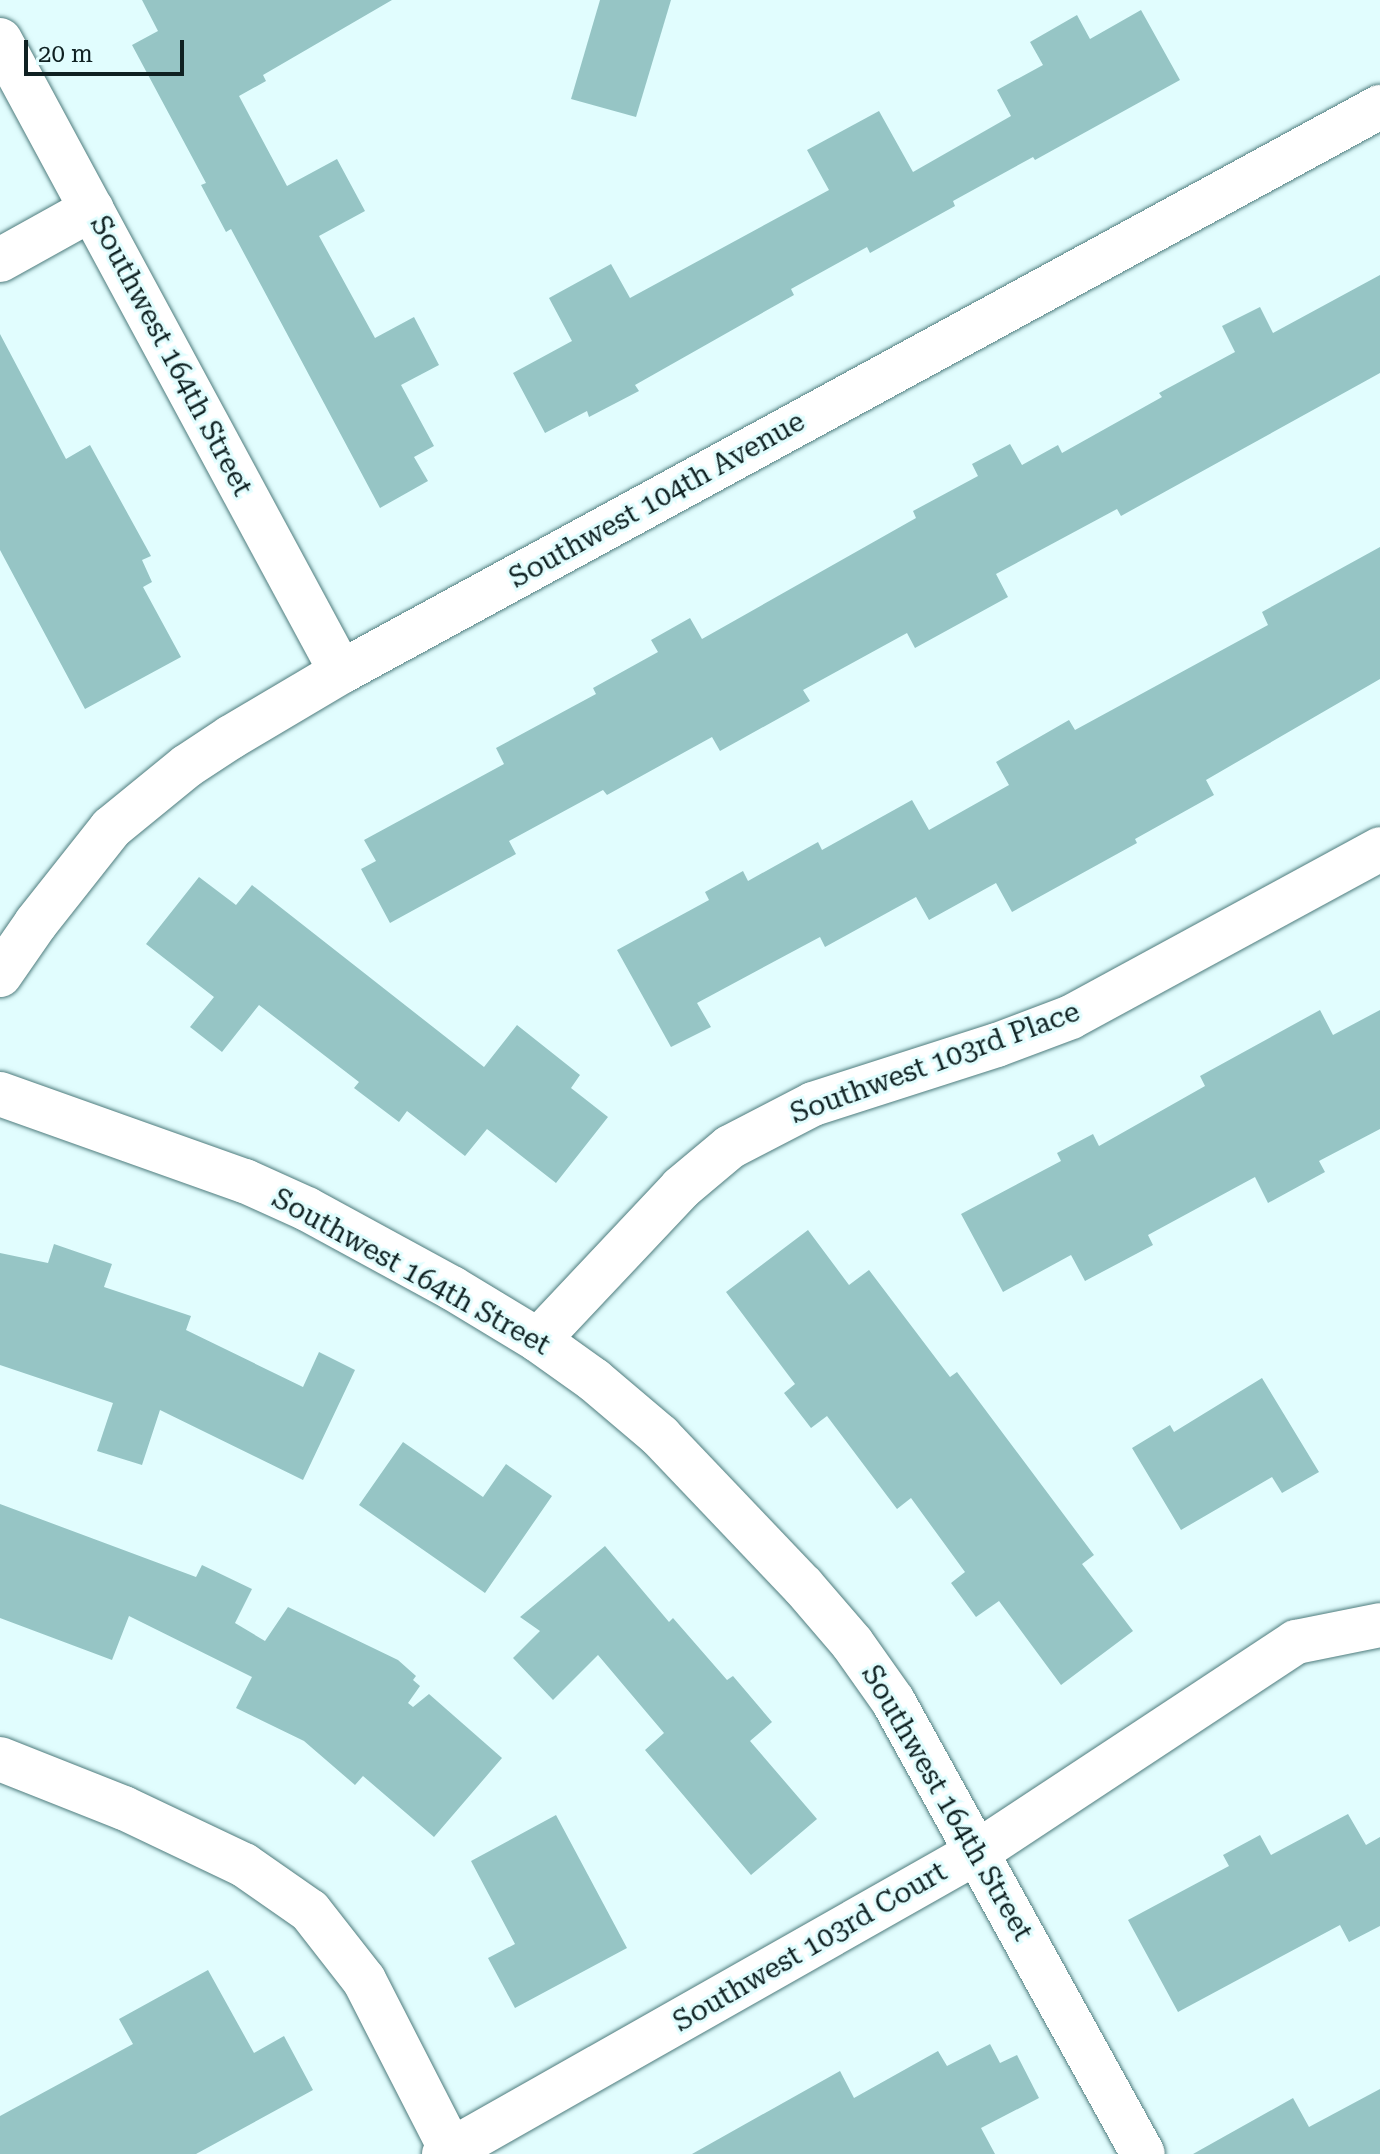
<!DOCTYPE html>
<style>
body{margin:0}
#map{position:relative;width:1380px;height:2154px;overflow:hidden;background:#e1fdfe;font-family:"Roboto Serif",serif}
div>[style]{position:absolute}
.building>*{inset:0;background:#96c5c5}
.roads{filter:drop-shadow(0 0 2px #4f7c7d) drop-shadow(0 0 2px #4f7c7d)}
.street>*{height:44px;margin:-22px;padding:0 22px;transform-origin:22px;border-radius:22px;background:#fff}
span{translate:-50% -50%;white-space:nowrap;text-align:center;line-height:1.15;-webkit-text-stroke:6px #e1fdfe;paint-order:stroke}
.street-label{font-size:28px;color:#0f2122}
.scale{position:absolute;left:24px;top:40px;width:160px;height:36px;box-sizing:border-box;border:4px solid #0f2122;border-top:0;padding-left:10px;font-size:24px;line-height:28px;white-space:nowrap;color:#0f2122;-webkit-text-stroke:6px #e1fdfe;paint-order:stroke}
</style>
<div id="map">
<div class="building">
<div style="clip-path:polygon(142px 0,392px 0,263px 75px,266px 81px,239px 96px,287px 186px,337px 159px,365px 211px,319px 236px,375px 338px,414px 317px,439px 365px,401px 385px,434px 446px,414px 457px,428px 481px,380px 508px,231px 229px,226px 232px,201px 185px,206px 183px,132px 45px,158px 31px)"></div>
<div style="clip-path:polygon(600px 0,671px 0,636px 117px,571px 99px)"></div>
<div style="clip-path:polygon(1141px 10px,1180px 80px,1035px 160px,1033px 157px,953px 201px,955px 206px,870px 253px,867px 247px,791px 289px,794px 295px,635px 385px,639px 391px,589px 417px,587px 411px,545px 433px,513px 373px,572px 341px,549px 298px,611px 264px,630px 298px,829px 190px,807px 150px,879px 111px,913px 172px,1011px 116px,997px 90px,1043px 65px,1030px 42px,1077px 15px,1090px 39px)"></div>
<div style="clip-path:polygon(1380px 275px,1380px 373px,1121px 516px,1117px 509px,996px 574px,1008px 597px,915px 648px,907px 633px,803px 690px,810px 701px,720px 751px,712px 737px,607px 795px,603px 790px,509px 841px,516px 854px,390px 923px,361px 869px,376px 861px,364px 840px,504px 764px,496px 748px,596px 694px,593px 688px,658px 652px,651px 640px,690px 618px,702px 639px,916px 518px,913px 511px,978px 476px,972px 464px,1010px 444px,1022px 465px,1058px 445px,1062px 453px,1162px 397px,1159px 393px,1235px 352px,1222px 326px,1260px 307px,1273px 333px)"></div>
<div style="clip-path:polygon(0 334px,66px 459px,90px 445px,151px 556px,142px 560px,152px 582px,143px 587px,181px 657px,85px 709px,0 550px)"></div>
<div style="clip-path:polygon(1380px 547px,1380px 679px,1206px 780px,1214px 795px,1135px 839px,1137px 843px,1012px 912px,996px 883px,929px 920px,916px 897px,825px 947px,820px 937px,697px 1003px,711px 1027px,671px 1047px,617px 950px,709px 900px,705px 892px,743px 871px,748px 881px,818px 842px,822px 850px,912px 800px,929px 830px,1009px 785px,996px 762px,1069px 720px,1075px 730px,1268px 625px,1262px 612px)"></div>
<div style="clip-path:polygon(199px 877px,236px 905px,252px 885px,484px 1067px,517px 1025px,580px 1075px,571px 1088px,608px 1117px,556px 1183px,487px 1129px,465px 1156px,407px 1111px,399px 1122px,354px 1088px,359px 1082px,259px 1005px,222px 1052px,190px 1027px,214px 997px,146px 944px)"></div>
<div style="clip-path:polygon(1320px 1010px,1333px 1035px,1380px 1010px,1380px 1129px,1319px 1161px,1325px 1172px,1268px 1203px,1255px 1177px,1148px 1235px,1153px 1245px,1085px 1281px,1071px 1255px,1003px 1292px,961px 1214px,1061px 1161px,1057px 1153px,1093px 1134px,1099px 1146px,1205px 1086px,1200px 1076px)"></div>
<div style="clip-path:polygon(808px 1230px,849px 1285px,869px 1270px,950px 1377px,957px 1372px,1094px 1555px,1082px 1564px,1133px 1631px,1061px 1685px,999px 1601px,976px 1617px,951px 1583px,965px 1572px,911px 1498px,897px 1509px,827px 1416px,811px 1428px,784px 1393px,795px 1384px,726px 1292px)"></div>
<div style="clip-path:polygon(54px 1244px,112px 1264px,104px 1287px,191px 1316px,186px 1330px,303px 1387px,319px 1352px,355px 1370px,303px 1480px,160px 1410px,142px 1465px,97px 1451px,113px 1403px,0 1365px,0 1253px,48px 1263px)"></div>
<div style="clip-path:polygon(1262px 1378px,1319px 1472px,1282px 1493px,1272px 1477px,1181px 1530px,1132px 1448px,1170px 1425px,1174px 1432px)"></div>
<div style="clip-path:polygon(403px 1442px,483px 1497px,506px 1464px,552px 1496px,485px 1593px,359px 1505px)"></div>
<div style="clip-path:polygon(0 1504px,196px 1577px,202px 1565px,252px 1589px,235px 1623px,265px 1641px,288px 1607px,398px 1660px,416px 1676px,413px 1680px,420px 1686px,408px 1703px,413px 1707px,429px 1694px,502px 1758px,434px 1837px,363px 1776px,355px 1785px,304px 1741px,236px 1708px,252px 1677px,129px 1616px,112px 1660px,0 1618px)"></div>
<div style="clip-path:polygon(605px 1546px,669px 1622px,673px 1618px,727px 1680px,733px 1676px,772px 1722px,750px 1741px,817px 1819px,751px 1875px,645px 1750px,664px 1733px,598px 1655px,553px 1700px,513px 1658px,540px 1631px,520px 1617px)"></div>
<div style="clip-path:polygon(1348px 1814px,1366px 1845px,1380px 1837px,1380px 1926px,1349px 1942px,1340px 1925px,1178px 2012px,1128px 1920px,1229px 1866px,1223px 1855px,1260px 1835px,1271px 1855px)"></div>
<div style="clip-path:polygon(556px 1815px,627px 1948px,515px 2008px,488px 1958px,515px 1944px,471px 1861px)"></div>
<div style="clip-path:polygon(208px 1970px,254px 2053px,284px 2036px,313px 2090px,196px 2154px,0 2154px,0 2116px,133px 2044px,119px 2019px)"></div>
<div style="clip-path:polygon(990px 2044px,1000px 2063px,1017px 2055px,1039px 2098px,981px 2128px,995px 2154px,692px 2154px,840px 2071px,854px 2098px,938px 2051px,947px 2066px)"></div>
<div style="clip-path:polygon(1380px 2089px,1380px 2154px,1193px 2154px,1293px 2098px,1309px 2127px)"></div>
</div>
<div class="roads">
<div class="street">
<div style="left:0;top:40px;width:718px;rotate:61.65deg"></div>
<div style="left:0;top:260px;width:105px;rotate:-29deg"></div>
<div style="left:0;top:975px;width:63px;rotate:-55.3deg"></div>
<div style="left:36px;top:923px;width:121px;rotate:-51.7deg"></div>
<div style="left:111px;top:828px;width:98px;rotate:-39.2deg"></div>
<div style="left:187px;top:766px;width:53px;rotate:-33.4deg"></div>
<div style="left:231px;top:737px;width:128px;rotate:-30.6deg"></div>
<div style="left:341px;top:672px;width:1183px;rotate:-28.54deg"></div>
<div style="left:0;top:1094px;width:260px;rotate:19.6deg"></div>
<div style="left:245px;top:1181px;width:68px;rotate:24.3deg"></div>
<div style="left:307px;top:1209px;width:165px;rotate:28.6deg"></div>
<div style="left:452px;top:1288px;width:100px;rotate:31.2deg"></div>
<div style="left:538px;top:1340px;width:69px;rotate:35.5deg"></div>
<div style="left:594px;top:1380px;width:87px;rotate:40.3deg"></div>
<div style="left:660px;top:1436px;width:207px;rotate:46.4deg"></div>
<div style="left:803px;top:1586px;width:75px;rotate:49.3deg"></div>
<div style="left:852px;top:1643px;width:71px;rotate:54.7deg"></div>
<div style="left:893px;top:1701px;width:517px;rotate:61.11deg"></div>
<div style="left:538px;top:1340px;width:209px;rotate:-46.7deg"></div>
<div style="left:681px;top:1188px;width:64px;rotate:-39.9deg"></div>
<div style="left:730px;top:1147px;width:93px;rotate:-27.4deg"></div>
<div style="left:813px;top:1104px;width:193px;rotate:-17.8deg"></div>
<div style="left:997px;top:1045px;width:79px;rotate:-20.7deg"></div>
<div style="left:1071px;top:1017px;width:352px;rotate:-28.5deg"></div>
<div style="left:0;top:1759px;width:133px;rotate:21.6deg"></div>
<div style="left:124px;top:1808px;width:133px;rotate:25.4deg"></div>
<div style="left:244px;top:1865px;width:80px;rotate:34.9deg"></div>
<div style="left:310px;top:1911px;width:88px;rotate:52deg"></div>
<div style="left:364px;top:1980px;width:191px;rotate:62.9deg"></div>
<div style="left:444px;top:2154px;width:615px;rotate:-29.53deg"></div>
<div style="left:979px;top:1851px;width:380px;rotate:-33.4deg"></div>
<div style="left:1296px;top:1642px;width:86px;rotate:-11.4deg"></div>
</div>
</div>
<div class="street-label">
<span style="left:171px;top:356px;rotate:62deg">Southwest 164th Street</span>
<span style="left:657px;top:500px;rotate:-29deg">Southwest 104th Avenue</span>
<span style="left:935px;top:1063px;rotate:-20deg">Southwest 103rd Place</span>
<span style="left:411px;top:1272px;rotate:29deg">Southwest 164th Street</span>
<span style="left:947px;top:1803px;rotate:60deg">Southwest 164th Street</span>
<span style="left:810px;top:1947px;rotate:-30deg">Southwest 103rd Court</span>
</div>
<div class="scale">20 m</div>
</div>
